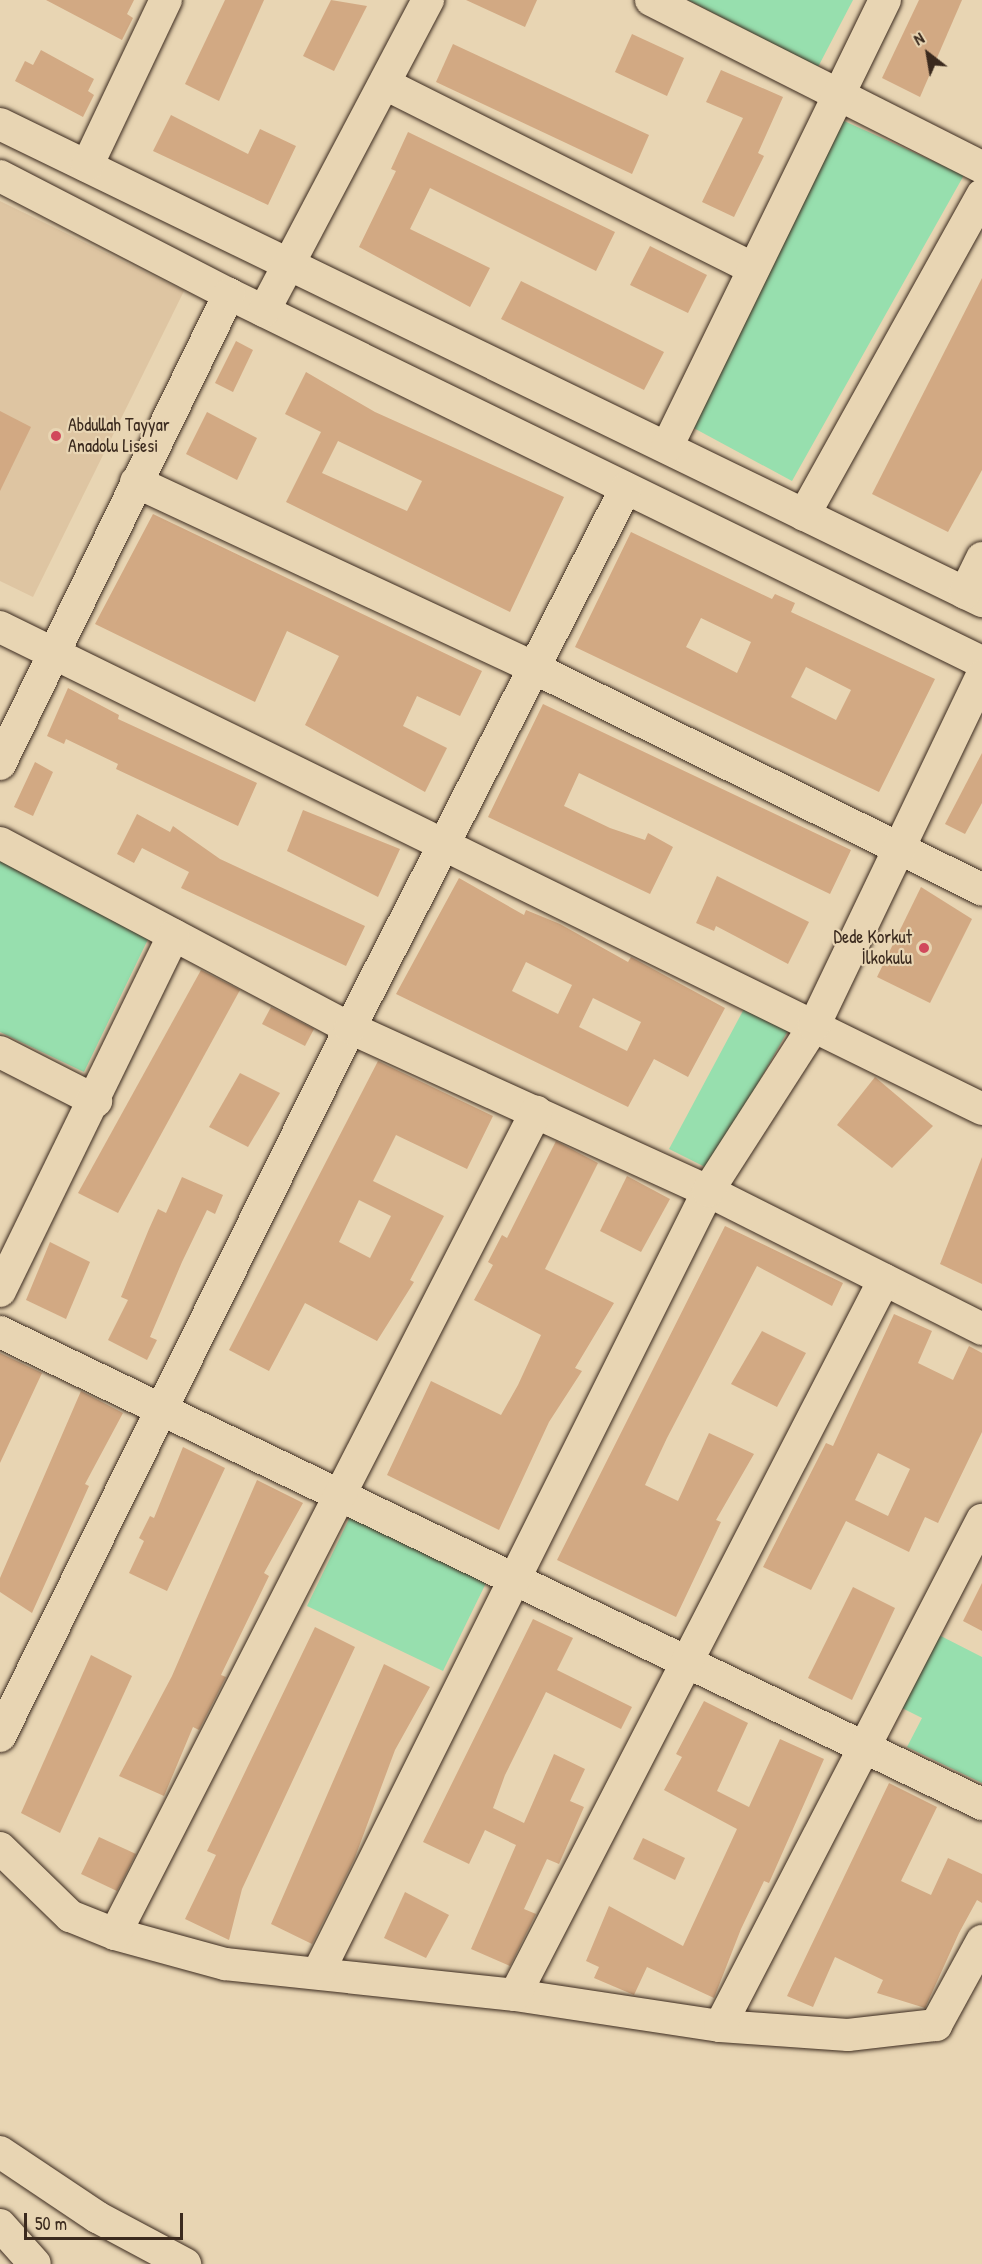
<!DOCTYPE html>
<meta charset="utf-8">
<style>
body{margin:0}
#map{position:relative;width:982px;height:2264px;overflow:hidden;background:#e8d5b3;font-family:"Patrick Hand",sans-serif}
div>[style]{position:absolute}
.built>*{inset:0;background:#dec5a2}
.green>*{inset:0;background:#97dfae}
.building>*{inset:0;background:#d2a983}
.roads{filter:drop-shadow(0 0 2px #3b2a1e) drop-shadow(0 0 2px #3b2a1e)}
.minor>*{height:32px;margin:-16px;padding:0 16px;transform-origin:16px;border-radius:16px;background:#e8d5b3}
.dots>*{width:16px;height:16px;translate:-50% -50%;box-sizing:border-box;border:3px solid #e8d5b3;border-radius:50%}
span{translate:-50% -50%;white-space:nowrap;text-align:center;line-height:1.15;-webkit-text-stroke:4.5px #e8d5b3;paint-order:stroke}
.poi-label{font-size:18px;color:#3b2a1e}
.left{translate:0 -50%;text-align:left}
.right{translate:-100% -50%;text-align:right}
.north{position:absolute;left:898px;top:24px;width:60px;height:60px;-webkit-text-stroke:4px #e8d5b3;paint-order:stroke;rotate:329deg;font-size:16px;font-weight:700;line-height:24px;text-align:center;color:#3b2a1e}
.north::after{content:'';display:block;margin:auto;width:21px;height:27px;background:#3b2a1e;clip-path:polygon(50% 0,100% 100%,50% 72%,0 100%)}
.scale{position:absolute;left:24px;top:2213px;width:159px;height:27px;box-sizing:border-box;border:3px solid #3b2a1e;border-top:0;padding-left:8px;font-size:18px;line-height:21px;white-space:nowrap;color:#3b2a1e;-webkit-text-stroke:4px #e8d5b3;paint-order:stroke}
</style>
<div id="map">
<div class="built">
<div style="clip-path:polygon(0 201px,184px 291px,33px 597px,0 581px)"></div>
</div>
<div class="green">
<div style="clip-path:polygon(688px 0,853px 0,818px 67px)"></div>
<div style="clip-path:polygon(842px 120px,964px 175px,792px 481px,690px 426px)"></div>
<div style="clip-path:polygon(0 858px,152px 931px,84px 1072px,0 1032px)"></div>
<div style="clip-path:polygon(745px 1007px,790px 1027px,714px 1161px,705px 1167px,669px 1149px)"></div>
<div style="clip-path:polygon(351px 1515px,487px 1581px,443px 1671px,307px 1606px)"></div>
<div style="clip-path:polygon(935px 1633px,982px 1657px,982px 1783px,907px 1747px,922px 1718px,896px 1705px)"></div>
</div>
<div class="building">
<div style="clip-path:polygon(46px 0,134px 0,127px 14px,133px 18px,122px 40px)"></div>
<div style="clip-path:polygon(225px 0,264px 0,219px 101px,185px 84px)"></div>
<div style="clip-path:polygon(331px 0,367px 6px,334px 71px,303px 56px)"></div>
<div style="clip-path:polygon(466px 0,537px 0,525px 27px)"></div>
<div style="clip-path:polygon(919px 0,962px 0,920px 97px,882px 78px)"></div>
<div style="clip-path:polygon(632px 34px,684px 58px,667px 96px,615px 72px)"></div>
<div style="clip-path:polygon(453px 44px,649px 135px,632px 174px,436px 82px)"></div>
<div style="clip-path:polygon(41px 50px,94px 79px,88px 91px,94px 95px,83px 117px,15px 81px,25px 61px,33px 65px)"></div>
<div style="clip-path:polygon(721px 70px,783px 97px,758px 153px,764px 156px,734px 217px,702px 202px,743px 118px,706px 102px)"></div>
<div style="clip-path:polygon(171px 115px,248px 154px,260px 129px,296px 146px,268px 205px,153px 151px)"></div>
<div style="clip-path:polygon(408px 132px,615px 232px,596px 271px,430px 188px,410px 229px,490px 268px,470px 307px,359px 247px,396px 171px,391px 169px)"></div>
<div style="clip-path:polygon(650px 246px,707px 275px,688px 313px,630px 285px)"></div>
<div style="clip-path:polygon(982px 278px,982px 470px,948px 532px,872px 494px)"></div>
<div style="clip-path:polygon(521px 281px,664px 352px,644px 390px,501px 319px)"></div>
<div style="clip-path:polygon(236px 341px,253px 350px,233px 392px,215px 383px)"></div>
<div style="clip-path:polygon(evenodd,306px 372px,375px 412px,564px 497px,510px 612px,286px 502px,321px 432px,285px 414px,306px 372px,338px 441px,422px 481px,407px 511px,322px 473px,338px 441px)"></div>
<div style="clip-path:polygon(0 411px,31px 427px,0 491px)"></div>
<div style="clip-path:polygon(207px 412px,257px 438px,237px 480px,186px 454px)"></div>
<div style="clip-path:polygon(153px 514px,482px 671px,460px 716px,417px 696px,403px 726px,447px 748px,425px 792px,305px 725px,339px 656px,287px 631px,255px 702px,95px 624px)"></div>
<div style="clip-path:polygon(evenodd,631px 532px,772px 599px,775px 594px,795px 603px,791px 612px,935px 679px,879px 792px,575px 647px,631px 532px,701px 618px,751px 642px,737px 673px,686px 647px,701px 618px,631px 532px,806px 667px,851px 690px,836px 720px,791px 697px,806px 667px)"></div>
<div style="clip-path:polygon(68px 688px,119px 715px,118px 719px,257px 783px,238px 826px,116px 769px,118px 764px,66px 739px,64px 744px,47px 736px)"></div>
<div style="clip-path:polygon(543px 704px,851px 850px,830px 894px,579px 773px,564px 806px,610px 828px,645px 840px,648px 833px,673px 847px,650px 894px,488px 817px)"></div>
<div style="clip-path:polygon(982px 753px,982px 803px,965px 834px,945px 824px)"></div>
<div style="clip-path:polygon(35px 762px,53px 772px,33px 816px,14px 807px)"></div>
<div style="clip-path:polygon(303px 810px,400px 849px,378px 897px,287px 851px)"></div>
<div style="clip-path:polygon(137px 814px,170px 832px,173px 826px,220px 859px,365px 926px,346px 966px,181px 888px,189px 872px,142px 848px,134px 863px,117px 854px)"></div>
<div style="clip-path:polygon(717px 876px,809px 922px,788px 964px,716px 926px,714px 931px,696px 923px)"></div>
<div style="clip-path:polygon(evenodd,459px 878px,524px 915px,526px 910px,560px 924px,628px 962px,631px 957px,725px 1008px,688px 1077px,654px 1059px,628px 1107px,396px 994px,459px 878px,526px 962px,572px 985px,558px 1014px,512px 991px,526px 962px,459px 878px,593px 998px,641px 1022px,627px 1051px,579px 1027px,593px 998px)"></div>
<div style="clip-path:polygon(921px 887px,972px 919px,930px 1003px,877px 977px)"></div>
<div style="clip-path:polygon(201px 970px,240px 990px,118px 1213px,78px 1193px)"></div>
<div style="clip-path:polygon(271px 1007px,314px 1029px,305px 1046px,262px 1024px)"></div>
<div style="clip-path:polygon(evenodd,378px 1061px,493px 1116px,467px 1169px,396px 1135px,373px 1181px,444px 1216px,410px 1280px,414px 1282px,377px 1341px,305px 1303px,269px 1371px,229px 1350px,378px 1061px,359px 1200px,391px 1216px,370px 1258px,339px 1242px,359px 1200px)"></div>
<div style="clip-path:polygon(240px 1073px,280px 1093px,248px 1147px,209px 1127px)"></div>
<div style="clip-path:polygon(875px 1077px,933px 1126px,892px 1168px,837px 1125px)"></div>
<div style="clip-path:polygon(556px 1141px,598px 1163px,545px 1269px,614px 1303px,575px 1368px,582px 1371px,549px 1422px,499px 1530px,387px 1475px,431px 1381px,501px 1415px,518px 1385px,541px 1335px,474px 1300px,493px 1265px,488px 1262px,502px 1235px,507px 1238px)"></div>
<div style="clip-path:polygon(982px 1157px,982px 1284px,940px 1264px)"></div>
<div style="clip-path:polygon(627px 1176px,670px 1199px,641px 1252px,600px 1231px)"></div>
<div style="clip-path:polygon(182px 1177px,223px 1195px,215px 1214px,207px 1210px,182px 1262px,150px 1337px,157px 1340px,147px 1360px,108px 1340px,128px 1300px,121px 1297px,149px 1229px,158px 1209px,166px 1213px)"></div>
<div style="clip-path:polygon(725px 1226px,843px 1283px,832px 1306px,757px 1266px,667px 1438px,645px 1485px,678px 1501px,709px 1433px,754px 1454px,716px 1520px,721px 1522px,676px 1617px,557px 1560px)"></div>
<div style="clip-path:polygon(50px 1242px,90px 1262px,66px 1319px,26px 1300px)"></div>
<div style="clip-path:polygon(evenodd,894px 1314px,932px 1331px,918px 1363px,953px 1380px,969px 1346px,982px 1353px,982px 1432px,938px 1523px,925px 1517px,909px 1552px,846px 1521px,811px 1590px,763px 1567px,826px 1443px,833px 1446px,894px 1314px,878px 1453px,910px 1469px,888px 1516px,855px 1500px,878px 1453px)"></div>
<div style="clip-path:polygon(762px 1331px,806px 1353px,777px 1407px,731px 1384px)"></div>
<div style="clip-path:polygon(0 1353px,42px 1373px,0 1463px)"></div>
<div style="clip-path:polygon(81px 1391px,123px 1413px,85px 1484px,89px 1486px,32px 1613px,0 1592px,0 1578px)"></div>
<div style="clip-path:polygon(183px 1447px,225px 1468px,167px 1591px,129px 1573px,144px 1541px,139px 1538px,150px 1516px,154px 1518px)"></div>
<div style="clip-path:polygon(257px 1480px,303px 1503px,264px 1573px,269px 1576px,221px 1675px,226px 1677px,199px 1730px,193px 1727px,164px 1796px,119px 1776px,172px 1676px)"></div>
<div style="clip-path:polygon(982px 1583px,982px 1631px,963px 1621px)"></div>
<div style="clip-path:polygon(853px 1587px,895px 1608px,852px 1700px,808px 1678px)"></div>
<div style="clip-path:polygon(533px 1619px,573px 1638px,557px 1670px,632px 1707px,621px 1729px,546px 1692px,505px 1775px,493px 1808px,524px 1823px,554px 1754px,585px 1769px,570px 1801px,584px 1807px,559px 1864px,547px 1859px,524px 1909px,536px 1914px,510px 1966px,471px 1949px,516px 1845px,485px 1830px,469px 1864px,423px 1842px)"></div>
<div style="clip-path:polygon(315px 1627px,355px 1647px,242px 1889px,229px 1940px,185px 1919px,216px 1855px,207px 1851px)"></div>
<div style="clip-path:polygon(91px 1655px,132px 1676px,60px 1833px,21px 1813px)"></div>
<div style="clip-path:polygon(384px 1664px,430px 1687px,395px 1750px,354px 1860px,312px 1944px,271px 1924px)"></div>
<div style="clip-path:polygon(704px 1701px,748px 1723px,717px 1791px,749px 1807px,780px 1739px,824px 1759px,769px 1883px,764px 1881px,741px 1929px,714px 1998px,647px 1967px,634px 1995px,594px 1978px,599px 1967px,586px 1961px,609px 1906px,683px 1946px,737px 1829px,664px 1790px,682px 1757px,676px 1754px)"></div>
<div style="clip-path:polygon(889px 1783px,937px 1807px,901px 1881px,931px 1895px,948px 1858px,982px 1874px,982px 1903px,977px 1900px,959px 1933px,925px 2008px,877px 1993px,883px 1980px,835px 1957px,813px 2007px,787px 1996px)"></div>
<div style="clip-path:polygon(99px 1837px,136px 1854px,117px 1891px,81px 1874px)"></div>
<div style="clip-path:polygon(643px 1838px,685px 1858px,675px 1880px,633px 1859px)"></div>
<div style="clip-path:polygon(405px 1892px,449px 1915px,426px 1958px,384px 1938px)"></div>
</div>
<div class="roads">
<div class="minor">
<div style="left:651px;top:0;width:371px;rotate:26.8deg"></div>
<div style="left:387px;top:85px;width:409px;rotate:26.6deg"></div>
<div style="left:0;top:124px;width:1092px;rotate:25.91deg"></div>
<div style="left:87px;top:166px;width:184px;rotate:-64.6deg"></div>
<div style="left:0;top:176px;width:258px;rotate:27.3deg"></div>
<div style="left:229px;top:294px;width:838px;rotate:26.05deg"></div>
<div style="left:264px;top:311px;width:352px;rotate:-62.2deg"></div>
<div style="left:667px;top:447px;width:497px;rotate:-64deg"></div>
<div style="left:136px;top:482px;width:439px;rotate:25deg"></div>
<div style="left:534px;top:668px;width:500px;rotate:26.3deg"></div>
<div style="left:804px;top:515px;width:366px;rotate:-60.9deg"></div>
<div style="left:965px;top:593px;width:39px;rotate:-64deg"></div>
<div style="left:0;top:627px;width:1094px;rotate:26.14deg"></div>
<div style="left:0;top:764px;width:523px;rotate:-64.02deg"></div>
<div style="left:0;top:843px;width:396px;rotate:27.9deg"></div>
<div style="left:350px;top:1028px;width:393px;rotate:24.5deg"></div>
<div style="left:708px;top:1191px;width:307px;rotate:26.7deg"></div>
<div style="left:0;top:1052px;width:108px;rotate:27deg"></div>
<div style="left:0;top:1291px;width:396px;rotate:-64deg"></div>
<div style="left:0;top:1332px;width:1090px;rotate:25.67deg"></div>
<div style="left:0;top:1736px;width:790px;rotate:-63.69deg"></div>
<div style="left:350px;top:1028px;width:606px;rotate:-62.93deg"></div>
<div style="left:0;top:1848px;width:98px;rotate:44.2deg"></div>
<div style="left:70px;top:1916px;width:48px;rotate:21.8deg"></div>
<div style="left:115px;top:1934px;width:114px;rotate:15.3deg"></div>
<div style="left:225px;top:1964px;width:292px;rotate:6.1deg"></div>
<div style="left:515px;top:1995px;width:207px;rotate:8.6deg"></div>
<div style="left:720px;top:2026px;width:128px;rotate:4deg"></div>
<div style="left:848px;top:2035px;width:89px;rotate:-6.5deg"></div>
<div style="left:936px;top:2025px;width:96px;rotate:-61.3deg"></div>
<div style="left:115px;top:1934px;width:924px;rotate:-62.88deg"></div>
<div style="left:318px;top:1973px;width:874px;rotate:-63.49deg"></div>
<div style="left:708px;top:1191px;width:196px;rotate:-57.3deg"></div>
<div style="left:814px;top:1026px;width:388px;rotate:-64.4deg"></div>
<div style="left:515px;top:1995px;width:805px;rotate:-62.7deg"></div>
<div style="left:720px;top:2026px;width:570px;rotate:-62.63deg"></div>
<div style="left:0;top:2152px;width:117px;rotate:33.8deg"></div>
<div style="left:97px;top:2217px;width:100px;rotate:28.1deg"></div>
<div style="left:0;top:2225px;width:52px;rotate:48.1deg"></div>
</div>
</div>
<div class="dots">
<div style="left:56px;top:436px;background:#d1495b"></div>
<div style="left:924px;top:948px;background:#d1495b"></div>
</div>
<div class="poi-label">
<span class="left" style="left:68px;top:436px">Abdullah Tayyar<br>Anadolu Lisesi</span>
<span class="right" style="left:912px;top:948px">Dede Korkut<br>İlkokulu</span>
</div>
<div class="north">N</div>
<div class="scale">50 m</div>
</div>
